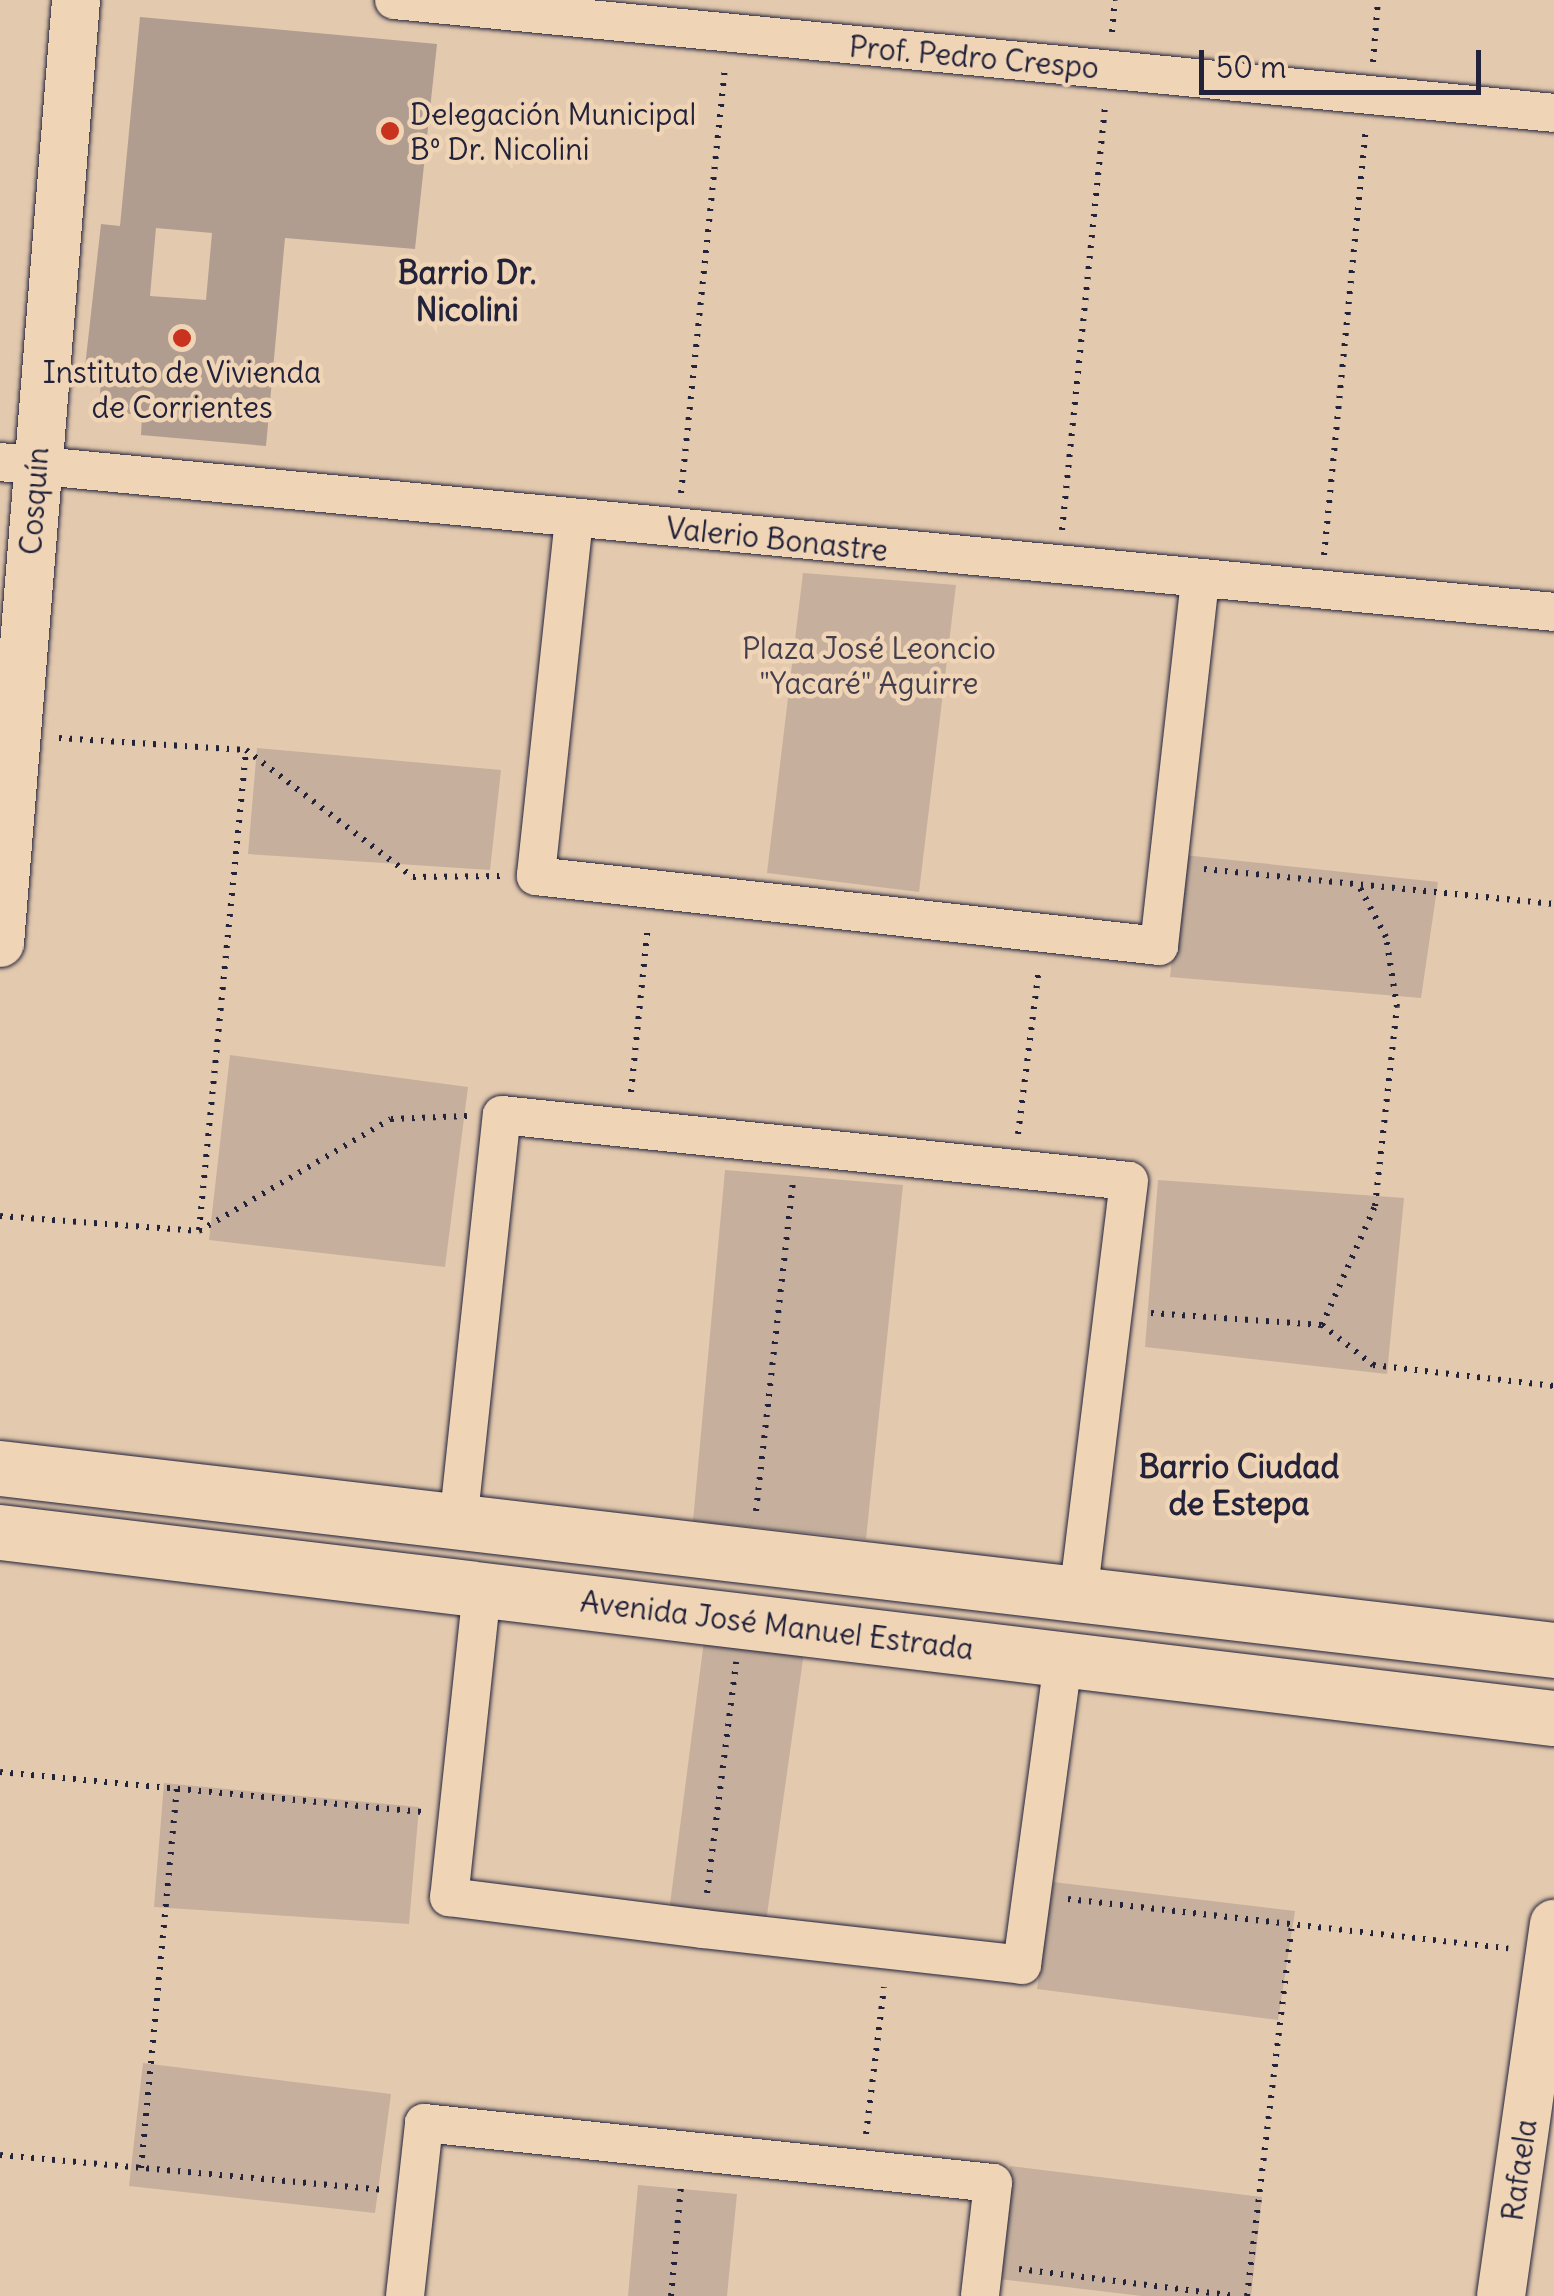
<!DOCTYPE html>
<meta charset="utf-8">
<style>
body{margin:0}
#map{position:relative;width:1554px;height:2296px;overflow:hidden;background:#e3c9ae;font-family:Delius,sans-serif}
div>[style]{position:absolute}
.green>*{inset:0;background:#c6b09d}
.building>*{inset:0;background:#b09d90}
.path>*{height:6px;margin-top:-3px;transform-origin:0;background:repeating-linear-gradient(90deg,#22223b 0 2.5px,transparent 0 10.5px)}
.roads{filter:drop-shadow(0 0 2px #22223b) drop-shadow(0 0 2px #22223b)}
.minor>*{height:38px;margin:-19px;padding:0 19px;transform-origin:19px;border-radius:19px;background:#efd4b6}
.tertiary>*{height:48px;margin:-24px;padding:0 24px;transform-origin:24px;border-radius:24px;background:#efd4b6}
.secondary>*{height:55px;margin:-27.5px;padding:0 27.5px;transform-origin:27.5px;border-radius:27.5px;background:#efd4b6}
.dots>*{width:28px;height:28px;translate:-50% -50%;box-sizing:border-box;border:5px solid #efd4b6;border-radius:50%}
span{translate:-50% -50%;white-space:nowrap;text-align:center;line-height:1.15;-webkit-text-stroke:9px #efd4b6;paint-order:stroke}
.street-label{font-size:30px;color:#22223b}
.poi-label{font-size:30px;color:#22223b}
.left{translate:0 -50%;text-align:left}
.park-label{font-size:30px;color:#433e4f}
.neighbourhood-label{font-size:32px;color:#22223b;font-weight:700}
.scale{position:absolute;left:1199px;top:50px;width:282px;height:45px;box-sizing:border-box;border:5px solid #22223b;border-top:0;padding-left:12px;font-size:30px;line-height:35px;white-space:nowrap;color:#22223b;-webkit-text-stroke:8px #efd4b6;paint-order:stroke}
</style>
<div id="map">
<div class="green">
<div style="clip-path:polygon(803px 573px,956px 585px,919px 892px,767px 873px)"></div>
<div style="clip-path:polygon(257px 748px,501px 770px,490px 870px,248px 854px)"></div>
<div style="clip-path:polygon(1184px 855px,1438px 882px,1421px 998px,1170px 977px)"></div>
<div style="clip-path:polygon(230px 1055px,468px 1087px,445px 1267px,209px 1240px)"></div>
<div style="clip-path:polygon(725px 1170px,903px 1185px,866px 1539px,693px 1521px)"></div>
<div style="clip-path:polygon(1158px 1180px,1404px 1198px,1387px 1374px,1145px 1347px)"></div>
<div style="clip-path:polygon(705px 1633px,805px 1645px,766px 1922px,669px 1912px)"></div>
<div style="clip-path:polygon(164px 1783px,419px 1807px,409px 1924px,154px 1907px)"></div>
<div style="clip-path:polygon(1053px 1882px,1295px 1911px,1278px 2020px,1037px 1989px)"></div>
<div style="clip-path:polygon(143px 2063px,391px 2094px,375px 2213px,129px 2186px)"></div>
<div style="clip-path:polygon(1010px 2166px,1262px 2197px,1251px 2296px,1142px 2296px,999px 2279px)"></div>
<div style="clip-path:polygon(638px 2185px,737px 2194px,727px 2296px,628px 2296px)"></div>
</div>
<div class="building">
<div style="clip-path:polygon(evenodd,140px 17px,437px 44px,415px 249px,285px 238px,266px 446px,141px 435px,142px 415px,99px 411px,101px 377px,84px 376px,101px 224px,120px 226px,140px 17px,156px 228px,212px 233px,206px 300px,150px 296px,156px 228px)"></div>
</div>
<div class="path">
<div style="left:1112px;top:32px;width:32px;rotate:-85deg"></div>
<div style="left:1373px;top:62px;width:62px;rotate:-85.4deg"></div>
<div style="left:681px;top:493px;width:427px;rotate:-84.1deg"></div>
<div style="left:1062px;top:530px;width:428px;rotate:-84.2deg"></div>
<div style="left:1324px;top:555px;width:427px;rotate:-84.4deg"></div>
<div style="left:59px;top:738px;width:187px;rotate:3.7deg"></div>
<div style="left:246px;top:750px;width:210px;rotate:37.3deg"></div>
<div style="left:413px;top:877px;width:90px;rotate:-0.6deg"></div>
<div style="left:1204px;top:869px;width:352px;rotate:5.7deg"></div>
<div style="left:631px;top:1092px;width:167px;rotate:-84.2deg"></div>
<div style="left:1018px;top:1134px;width:167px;rotate:-82.8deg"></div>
<div style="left:0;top:1216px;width:200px;rotate:4.3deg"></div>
<div style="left:199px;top:1231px;width:222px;rotate:-30.3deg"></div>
<div style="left:391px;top:1119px;width:76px;rotate:-2.3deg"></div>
<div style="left:199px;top:1230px;width:482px;rotate:-84.4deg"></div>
<div style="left:1151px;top:1313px;width:171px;rotate:4deg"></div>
<div style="left:1322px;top:1325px;width:65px;rotate:38.1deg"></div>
<div style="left:1373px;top:1365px;width:182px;rotate:6.6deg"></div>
<div style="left:1322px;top:1325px;width:130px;rotate:-66deg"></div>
<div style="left:1375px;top:1206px;width:200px;rotate:-83.7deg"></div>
<div style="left:1397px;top:1007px;width:71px;rotate:-98.9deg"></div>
<div style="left:1386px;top:937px;width:58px;rotate:-117.9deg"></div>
<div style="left:756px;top:1511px;width:333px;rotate:-83.6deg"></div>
<div style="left:0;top:1772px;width:424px;rotate:5.4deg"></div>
<div style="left:707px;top:1893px;width:233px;rotate:-82.8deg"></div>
<div style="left:1068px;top:1899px;width:443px;rotate:6.4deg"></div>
<div style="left:866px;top:2134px;width:148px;rotate:-83deg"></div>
<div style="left:0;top:2155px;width:384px;rotate:5.2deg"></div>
<div style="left:141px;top:2168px;width:381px;rotate:-84.6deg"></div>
<div style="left:1019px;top:2269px;width:219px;rotate:7.1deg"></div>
<div style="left:671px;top:2296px;width:109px;rotate:-84.8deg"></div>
<div style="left:1247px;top:2296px;width:374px;rotate:-83.1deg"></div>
</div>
<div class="roads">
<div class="minor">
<div style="left:394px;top:0;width:1165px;rotate:5.56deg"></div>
<div style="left:0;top:462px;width:1561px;rotate:5.51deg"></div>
<div style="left:574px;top:519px;width:359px;rotate:96.1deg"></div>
<div style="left:536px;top:876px;width:627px;rotate:6.41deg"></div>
<div style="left:1159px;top:946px;width:370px;rotate:-83.6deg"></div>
<div style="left:458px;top:1524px;width:411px;rotate:-83.9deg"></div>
<div style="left:502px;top:1115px;width:630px;rotate:6.01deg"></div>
<div style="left:1129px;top:1181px;width:417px;rotate:97deg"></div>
<div style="left:482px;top:1590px;width:309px;rotate:96.1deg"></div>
<div style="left:449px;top:1897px;width:256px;rotate:7.2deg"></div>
<div style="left:703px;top:1929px;width:321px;rotate:6.4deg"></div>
<div style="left:1022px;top:1965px;width:308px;rotate:-82.3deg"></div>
<div style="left:405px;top:2296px;width:174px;rotate:-83.7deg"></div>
<div style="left:424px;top:2123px;width:572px;rotate:6.02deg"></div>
<div style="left:993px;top:2183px;width:114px;rotate:96.6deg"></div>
</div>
<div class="tertiary">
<div style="left:0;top:943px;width:946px;rotate:-85.39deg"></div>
<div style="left:1501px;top:2296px;width:376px;rotate:-81.9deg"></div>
</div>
<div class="secondary">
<div style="left:0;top:1468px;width:1565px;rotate:6.68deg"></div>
<div style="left:0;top:1532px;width:1565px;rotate:6.83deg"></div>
</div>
</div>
<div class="dots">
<div style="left:390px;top:131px;background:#c8321e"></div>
<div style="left:182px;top:338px;background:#c8321e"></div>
</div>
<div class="street-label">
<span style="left:974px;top:57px;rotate:5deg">Prof. Pedro Crespo</span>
<span style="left:34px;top:501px;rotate:-86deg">Cosquín</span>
<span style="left:777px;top:539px;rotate:6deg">Valerio Bonastre</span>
<span style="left:777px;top:1625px;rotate:7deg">Avenida José Manuel Estrada</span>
<span style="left:1519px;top:2170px;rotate:-82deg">Rafaela</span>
</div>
<div class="poi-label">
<span class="left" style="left:410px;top:131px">Delegación Municipal<br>Bº Dr. Nicolini</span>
<span style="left:182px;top:389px">Instituto de Vivienda<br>de Corrientes</span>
</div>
<div class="park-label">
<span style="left:869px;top:665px">Plaza José Leoncio<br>"Yacaré" Aguirre</span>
</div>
<div class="neighbourhood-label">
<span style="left:467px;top:292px">Barrio Dr.<br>Nicolini</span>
<span style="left:1239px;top:1486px">Barrio Ciudad<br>de Estepa</span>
</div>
<div class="scale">50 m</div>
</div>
